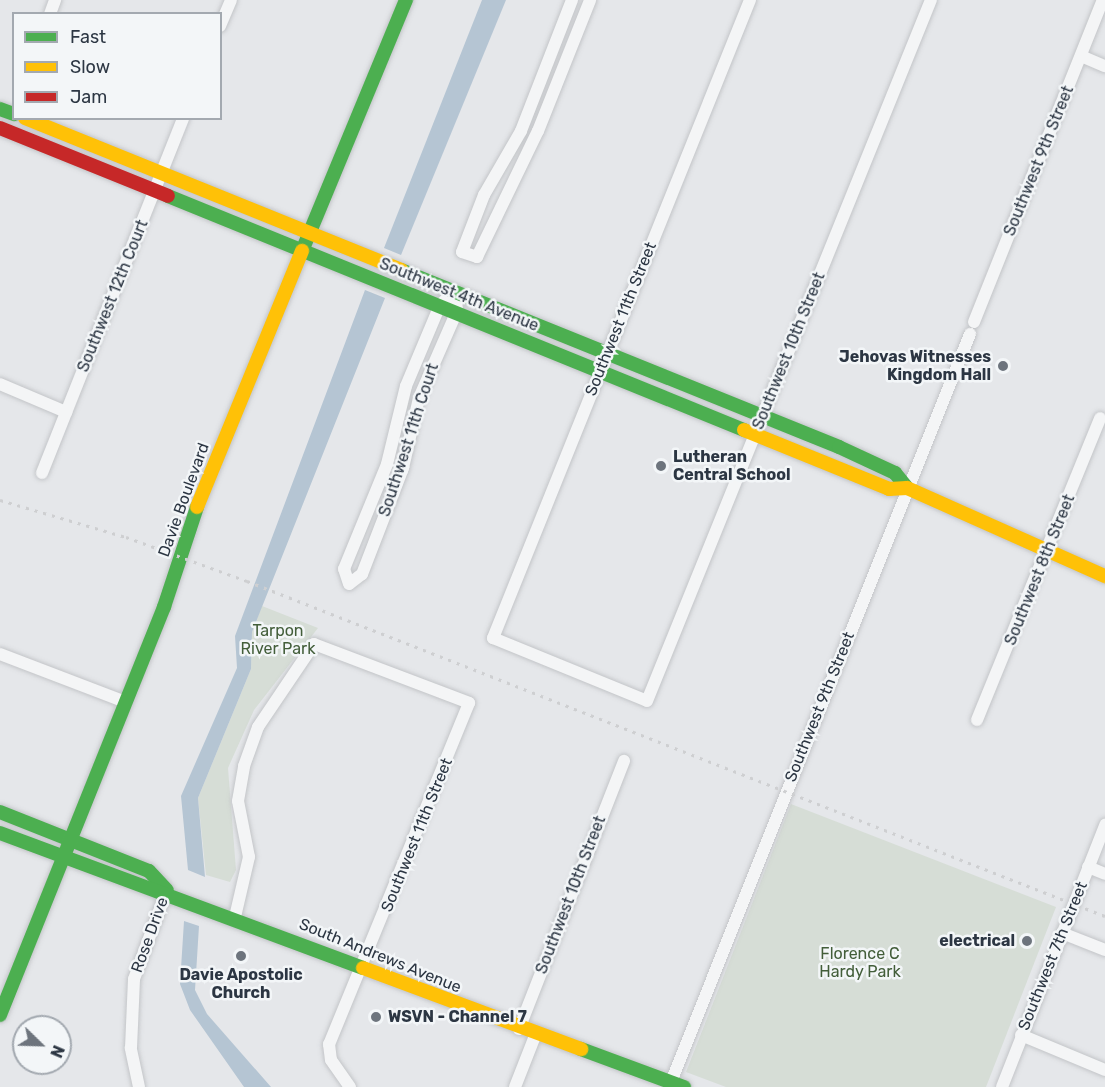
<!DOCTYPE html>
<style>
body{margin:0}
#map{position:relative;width:1105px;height:1087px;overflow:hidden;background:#e5e7ea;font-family:Rubik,sans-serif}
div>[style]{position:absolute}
.green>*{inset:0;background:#d6ddd6}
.water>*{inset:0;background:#b5c5d3}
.roads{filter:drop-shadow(0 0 2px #c3c5c8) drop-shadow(0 0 2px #c3c5c8)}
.street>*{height:12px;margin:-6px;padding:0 6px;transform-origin:6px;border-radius:6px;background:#f4f5f6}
.fast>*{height:14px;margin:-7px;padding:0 7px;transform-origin:7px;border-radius:7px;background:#4caf50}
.slow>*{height:14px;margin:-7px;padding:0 7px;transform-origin:7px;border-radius:7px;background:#ffc107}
.jam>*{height:14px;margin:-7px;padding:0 7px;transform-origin:7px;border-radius:7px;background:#c62828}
.rail>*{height:3px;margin-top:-1.5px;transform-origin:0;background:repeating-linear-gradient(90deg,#cecfd1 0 3px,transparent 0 9px)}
.dots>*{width:16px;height:16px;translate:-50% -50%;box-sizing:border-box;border:3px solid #f3f6f8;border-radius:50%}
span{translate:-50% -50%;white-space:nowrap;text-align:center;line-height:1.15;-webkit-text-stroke:5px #f3f6f8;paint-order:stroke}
.street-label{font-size:16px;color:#2c3643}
.poi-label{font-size:16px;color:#2c3643;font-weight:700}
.right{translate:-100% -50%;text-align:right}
.left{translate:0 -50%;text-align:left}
.park-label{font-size:16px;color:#435e3a}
.legend{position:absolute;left:12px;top:12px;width:210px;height:108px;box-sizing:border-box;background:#f3f6f8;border:2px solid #a3a9b0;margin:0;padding:8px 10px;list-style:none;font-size:18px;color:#2c3643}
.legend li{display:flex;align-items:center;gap:12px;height:30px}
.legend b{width:30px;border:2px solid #a3a9b0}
.north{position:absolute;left:12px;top:1015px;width:60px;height:60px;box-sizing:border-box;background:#f3f6f8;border:2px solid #a3a9b0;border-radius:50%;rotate:113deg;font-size:16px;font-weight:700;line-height:24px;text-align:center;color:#2c3643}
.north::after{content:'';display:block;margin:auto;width:21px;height:27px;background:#6d747d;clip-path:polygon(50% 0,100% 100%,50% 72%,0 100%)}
</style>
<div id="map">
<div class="green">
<div style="clip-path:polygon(262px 606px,318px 628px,254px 710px,228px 768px,236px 870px,230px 882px,206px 875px,198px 798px,251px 669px,252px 632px)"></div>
<div style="clip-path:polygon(791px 804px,1056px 907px,986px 1087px,726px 1087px,686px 1072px)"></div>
</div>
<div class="water">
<div style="clip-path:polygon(482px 0,506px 0,401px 255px,384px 248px)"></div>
<div style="clip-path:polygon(365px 290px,385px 298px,252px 632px,251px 669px,198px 798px,205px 877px,188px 870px,181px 796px,237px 668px,235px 636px)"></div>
<div style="clip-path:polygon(184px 921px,199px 926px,195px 990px,207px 1014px,271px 1087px,244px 1087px,190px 1010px,180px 984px)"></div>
</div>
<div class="roads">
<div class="street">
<div style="left:572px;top:0;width:141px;rotate:111.3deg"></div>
<div style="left:521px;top:131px;width:74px;rotate:120deg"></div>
<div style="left:484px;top:195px;width:61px;rotate:111.1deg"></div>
<div style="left:462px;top:252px;width:16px;rotate:18deg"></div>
<div style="left:477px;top:257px;width:140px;rotate:-64.2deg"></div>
<div style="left:538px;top:131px;width:141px;rotate:-68.3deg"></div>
<div style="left:750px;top:0;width:688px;rotate:111.94deg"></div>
<div style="left:493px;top:638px;width:166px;rotate:22.2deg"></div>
<div style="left:647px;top:701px;width:756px;rotate:-67.95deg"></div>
<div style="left:50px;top:14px;width:15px;rotate:-70deg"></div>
<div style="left:220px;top:26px;width:28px;rotate:-67deg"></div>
<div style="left:1081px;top:56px;width:26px;rotate:23deg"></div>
<div style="left:455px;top:291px;width:20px;rotate:84deg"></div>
<div style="left:457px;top:311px;width:95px;rotate:113.6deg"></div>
<div style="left:419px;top:398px;width:72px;rotate:102.9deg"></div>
<div style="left:403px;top:468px;width:114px;rotate:111.1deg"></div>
<div style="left:362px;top:574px;width:16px;rotate:142deg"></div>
<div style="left:349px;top:584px;width:16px;rotate:-108deg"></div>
<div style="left:344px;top:569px;width:113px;rotate:-67.7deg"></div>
<div style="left:387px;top:464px;width:80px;rotate:-76.3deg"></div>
<div style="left:406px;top:386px;width:88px;rotate:-67.2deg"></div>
<div style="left:440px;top:305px;width:21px;rotate:-43deg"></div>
<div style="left:974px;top:322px;width:347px;rotate:-68.2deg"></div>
<div style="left:0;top:384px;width:72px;rotate:23deg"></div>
<div style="left:42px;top:473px;width:382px;rotate:-68.3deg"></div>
<div style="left:0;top:654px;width:135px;rotate:20.9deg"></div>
<div style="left:977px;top:720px;width:326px;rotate:-67.8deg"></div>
<div style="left:1088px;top:867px;width:18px;rotate:22deg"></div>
<div style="left:235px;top:917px;width:62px;rotate:-76.9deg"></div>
<div style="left:249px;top:857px;width:57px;rotate:-101.1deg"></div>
<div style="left:238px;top:801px;width:36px;rotate:-80deg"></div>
<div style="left:244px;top:766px;width:41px;rotate:-70.3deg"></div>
<div style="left:258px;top:727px;width:100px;rotate:-56deg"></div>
<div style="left:314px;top:644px;width:166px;rotate:20.8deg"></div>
<div style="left:469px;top:703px;width:369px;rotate:112.3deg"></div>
<div style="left:329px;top:1044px;width:16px;rotate:83deg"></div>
<div style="left:331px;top:1060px;width:33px;rotate:55deg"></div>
<div style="left:1062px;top:933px;width:46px;rotate:21.6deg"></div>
<div style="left:519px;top:1029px;width:288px;rotate:-68.6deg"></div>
<div style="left:1021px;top:1035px;width:91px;rotate:22.6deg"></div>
<div style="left:139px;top:1087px;width:40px;rotate:-102deg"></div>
<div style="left:131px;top:1048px;width:69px;rotate:-87.5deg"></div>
<div style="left:134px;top:979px;width:95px;rotate:-69.7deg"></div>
<div style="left:515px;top:1087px;width:55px;rotate:-68.6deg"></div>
<div style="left:669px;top:1087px;width:811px;rotate:-68.21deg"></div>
<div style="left:1002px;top:1087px;width:282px;rotate:-68.5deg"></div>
</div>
<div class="fast">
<div style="left:0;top:109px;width:15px;rotate:20deg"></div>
<div style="left:168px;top:196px;width:622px;rotate:22.11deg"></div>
<div style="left:302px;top:251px;width:272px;rotate:-67.5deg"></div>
<div style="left:401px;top:270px;width:472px;rotate:22deg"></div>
<div style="left:839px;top:447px;width:62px;rotate:24.9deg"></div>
<div style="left:895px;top:473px;width:19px;rotate:51deg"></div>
<div style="left:0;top:812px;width:160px;rotate:21.6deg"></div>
<div style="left:149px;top:871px;width:26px;rotate:47deg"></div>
<div style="left:0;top:833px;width:387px;rotate:20.4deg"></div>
<div style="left:0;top:1015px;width:440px;rotate:-68.1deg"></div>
<div style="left:164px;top:607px;width:105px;rotate:-71.7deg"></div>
<div style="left:581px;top:1049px;width:110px;rotate:20.3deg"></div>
</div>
<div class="slow">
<div style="left:25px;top:118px;width:406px;rotate:22deg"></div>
<div style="left:744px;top:430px;width:157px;rotate:22.1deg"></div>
<div style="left:889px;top:489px;width:18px;rotate:-3deg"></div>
<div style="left:907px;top:488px;width:217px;rotate:24deg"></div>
<div style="left:197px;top:507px;width:277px;rotate:-67.7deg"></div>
<div style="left:363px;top:968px;width:233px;rotate:20.4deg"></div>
</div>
<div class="jam">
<div style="left:0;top:128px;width:181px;rotate:22deg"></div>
</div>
</div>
<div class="rail">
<div style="left:0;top:500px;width:131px;rotate:16.4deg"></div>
<div style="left:126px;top:537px;width:129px;rotate:20deg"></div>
<div style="left:247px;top:581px;width:921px;rotate:21.33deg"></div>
</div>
<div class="dots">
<div style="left:1003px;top:366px;background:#6d747d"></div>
<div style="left:661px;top:466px;background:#6d747d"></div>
<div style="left:1027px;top:941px;background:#6d747d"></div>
<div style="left:241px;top:956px;background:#6d747d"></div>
<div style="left:376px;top:1017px;background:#6d747d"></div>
</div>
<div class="street-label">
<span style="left:1039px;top:161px;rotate:-68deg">Southwest 9th Street</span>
<span style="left:459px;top:295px;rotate:22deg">Southwest 4th Avenue</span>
<span style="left:113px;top:296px;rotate:-68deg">Southwest 12th Court</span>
<span style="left:621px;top:319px;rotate:-68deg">Southwest 11th Street</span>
<span style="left:789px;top:351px;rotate:-68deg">Southwest 10th Street</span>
<span style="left:409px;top:440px;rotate:-72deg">Southwest 11th Court</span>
<span style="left:184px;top:500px;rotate:-70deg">Davie Boulevard</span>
<span style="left:1040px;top:570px;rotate:-68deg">Southwest 8th Street</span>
<span style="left:820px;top:707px;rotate:-68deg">Southwest 9th Street</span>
<span style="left:417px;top:835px;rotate:-68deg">Southwest 11th Street</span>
<span style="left:571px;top:895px;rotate:-69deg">Southwest 10th Street</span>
<span style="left:150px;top:935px;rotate:-70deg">Rose Drive</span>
<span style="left:380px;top:956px;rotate:22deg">South Andrews Avenue</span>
<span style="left:1053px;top:956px;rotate:-68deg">Southwest 7th Street</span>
</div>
<div class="poi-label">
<span class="right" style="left:991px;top:366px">Jehovas Witnesses<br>Kingdom Hall</span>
<span class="left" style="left:673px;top:466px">Lutheran<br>Central School</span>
<span class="right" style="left:1015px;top:941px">electrical</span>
<span style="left:241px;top:984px">Davie Apostolic<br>Church</span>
<span class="left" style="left:388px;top:1017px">WSVN - Channel 7</span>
</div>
<div class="park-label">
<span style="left:278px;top:640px">Tarpon<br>River Park</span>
<span style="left:860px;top:963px">Florence C<br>Hardy Park</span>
</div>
<ul class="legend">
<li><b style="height:8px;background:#4caf50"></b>Fast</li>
<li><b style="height:8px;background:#ffc107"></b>Slow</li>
<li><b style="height:8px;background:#c62828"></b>Jam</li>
</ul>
<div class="north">N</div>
</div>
